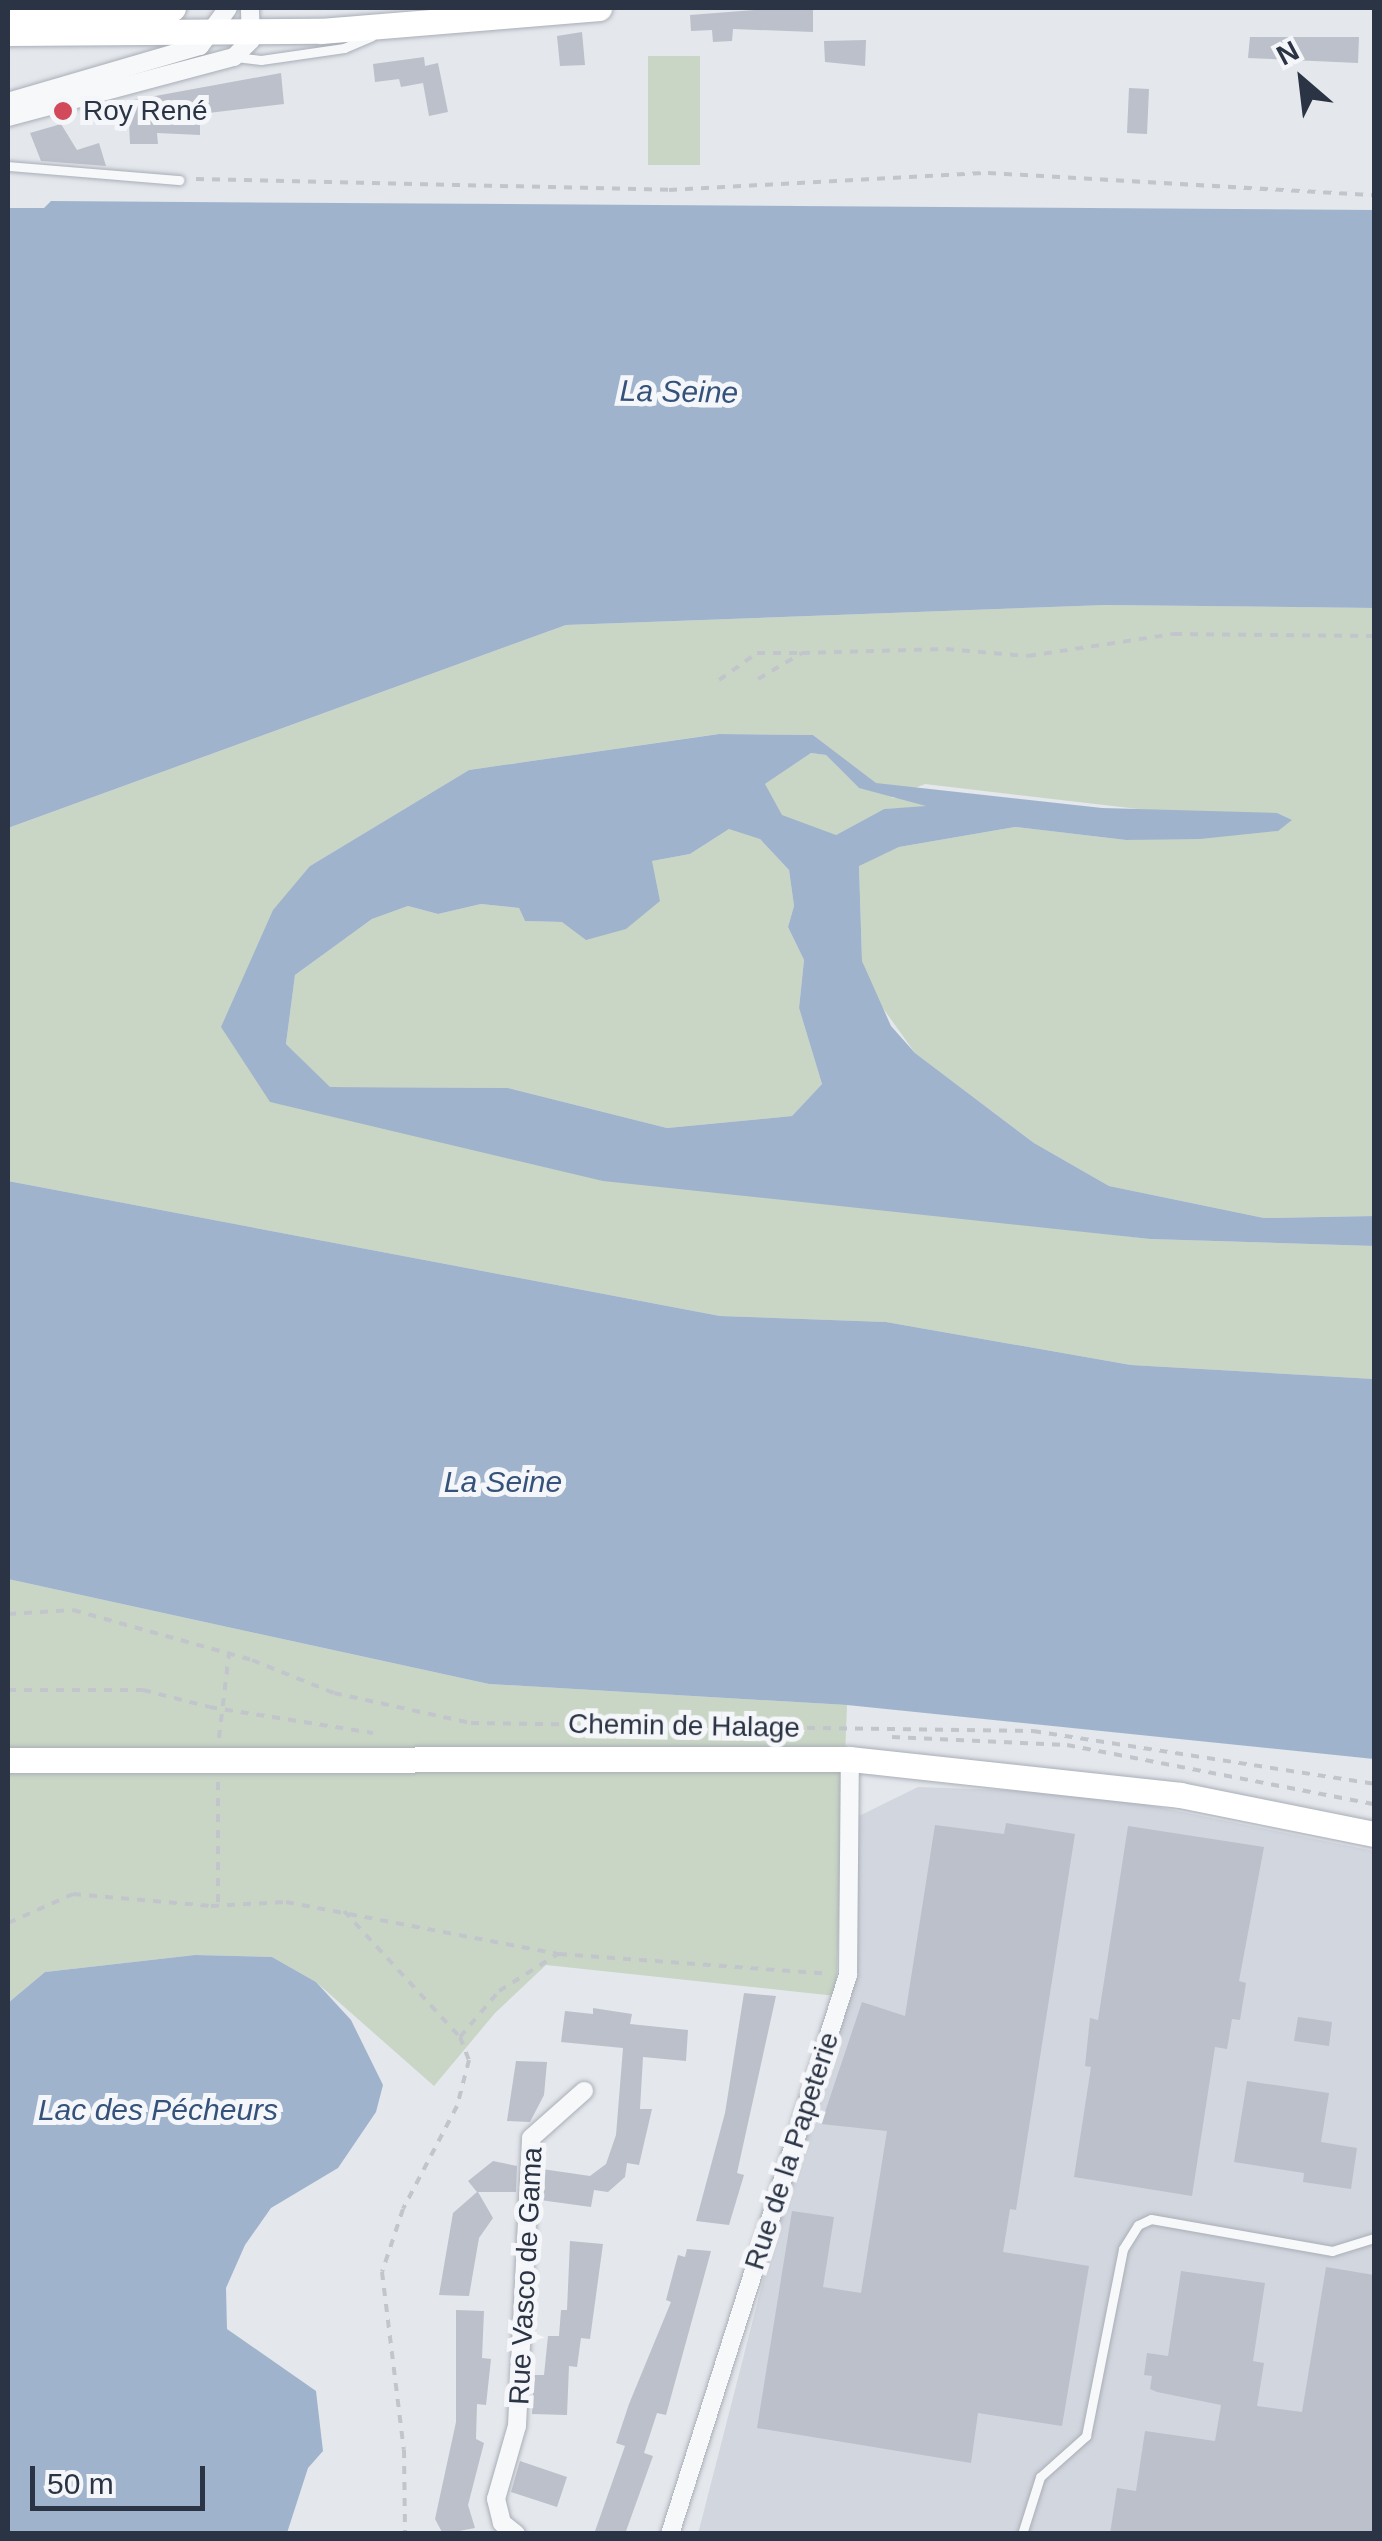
<!DOCTYPE html>
<meta charset="utf-8">
<style>
body{margin:0}
#map{position:relative;width:1382px;height:2541px;overflow:hidden;background:#e4e7ec;font-family:Arial,sans-serif}
div>[style]{position:absolute}
.built>*{inset:0;background:#d2d6de}
.green>*{inset:0;background:#c9d6c5}
.water>*{inset:0;background:#9fb4cc}
.building>*{inset:0;background:#bbc0ca}
.path>*{height:4px;margin-top:-2px;transform-origin:0;background:repeating-linear-gradient(90deg,#c2c5cb 0 8px,transparent 0 16px)}
.roads{filter:drop-shadow(0 0 2px #a9aeb7) drop-shadow(0 0 2px #a9aeb7)}
.lane>*{height:9px;margin:-4.5px;padding:0 4.5px;transform-origin:4.5px;border-radius:4.5px;background:#f7f8fa}
.street>*{height:18px;margin:-9px;padding:0 9px;transform-origin:9px;border-radius:9px;background:#f7f8fa}
.secondary>*{height:25px;margin:-12.5px;padding:0 12.5px;transform-origin:12.5px;border-radius:12.5px;background:#fff}
.dots>*{width:28px;height:28px;translate:-50% -50%;box-sizing:border-box;border:5px solid #f4f6f9;border-radius:50%}
span{translate:-50% -50%;white-space:nowrap;text-align:center;line-height:1.15;-webkit-text-stroke:10px #f4f6f9;paint-order:stroke}
.poi-label{font-size:28px;color:#2b3445}
.left{translate:0 -50%;text-align:left}
.street-label{font-size:28px;color:#2b3445}
.water-label{font-size:30px;color:#34527a;font-style:italic}
.frame{position:absolute;inset:0;border:10px solid #2b3445;pointer-events:none}
.north{position:absolute;left:1252px;top:30px;width:100px;height:100px;-webkit-text-stroke:8px #f4f6f9;paint-order:stroke;rotate:332deg;font-size:28px;font-weight:700;line-height:40px;text-align:center;color:#2b3445}
.north::after{content:'';display:block;margin:auto;width:35px;height:45px;background:#2b3445;clip-path:polygon(50% 0,100% 100%,50% 72%,0 100%)}
.scale{position:absolute;left:30px;top:2466px;width:175px;height:45px;box-sizing:border-box;border:5px solid #2b3445;border-top:0;padding-left:12px;font-size:30px;line-height:35px;white-space:nowrap;color:#2b3445;-webkit-text-stroke:8px #f4f6f9;paint-order:stroke}
</style>
<div id="map">
<div class="built">
<div style="clip-path:polygon(918px 1787px,1089px 1793px,1374px 1851px,1374px 2533px,698px 2534px,836px 1996px,859px 1816px)"></div>
</div>
<div class="green">
<div style="clip-path:polygon(648px 56px,700px 56px,700px 165px,648px 165px)"></div>
<div style="clip-path:polygon(1106px 605px,1374px 608px,1374px 1216px,1264px 1218px,1109px 1186px,1034px 1143px,915px 1053px,875px 997px,862px 961px,859px 865px,899px 847px,1015px 827px,1126px 840px,1278px 831px,1173px 813px,925px 784px,891px 798px,915px 798px,928px 807px,884px 809px,836px 835px,760px 839px,789px 870px,794px 906px,788px 927px,804px 960px,799px 1008px,822px 1084px,792px 1116px,667px 1128px,508px 1088px,329px 1087px,286px 1044px,295px 975px,372px 919px,408px 906px,438px 914px,481px 904px,519px 908px,525px 921px,562px 922px,652px 861px,690px 854px,729px 829px,765px 784px,811px 753px,826px 755px,858px 787px,874px 782px,813px 735px,718px 734px,469px 770px,310px 866px,270px 1102px,896px 1210px,1150px 1239px,1374px 1246px,1374px 1379px,1131px 1365px,886px 1322px,720px 1316px,8px 1181px,8px 828px,566px 625px)"></div>
<div style="clip-path:polygon(8px 1579px,489px 1684px,847px 1705px,836px 1996px,546px 1965px,495px 2013px,434px 2086px,316px 1982px,272px 1957px,195px 1955px,45px 1972px,8px 2003px)"></div>
</div>
<div class="water">
<div style="clip-path:polygon(51px 201px,1374px 210px,1374px 608px,1106px 605px,566px 625px,8px 828px,8px 208px,44px 208px)"></div>
<div style="clip-path:polygon(evenodd,719px 734px,813px 735px,876px 783px,1102px 808px,1277px 813px,1292px 820px,1278px 831px,1200px 839px,1126px 840px,1015px 827px,899px 847px,859px 866px,862px 961px,891px 1026px,915px 1053px,1034px 1143px,1109px 1186px,1264px 1218px,1374px 1216px,1374px 1246px,1150px 1239px,603px 1181px,270px 1102px,221px 1027px,273px 910px,310px 866px,469px 770px,719px 734px,811px 753px,826px 755px,859px 788px,926px 806px,884px 809px,836px 835px,782px 815px,765px 784px,811px 753px,719px 734px,729px 829px,760px 839px,789px 870px,794px 906px,788px 927px,804px 960px,799px 1008px,822px 1084px,792px 1116px,667px 1128px,508px 1088px,330px 1087px,286px 1044px,295px 975px,372px 919px,408px 906px,438px 914px,481px 904px,519px 908px,525px 921px,562px 922px,586px 940px,626px 929px,660px 901px,652px 861px,690px 854px,729px 829px)"></div>
<div style="clip-path:polygon(8px 1181px,720px 1316px,886px 1322px,1131px 1365px,1374px 1379px,1374px 1759px,847px 1705px,489px 1684px,8px 1579px)"></div>
<div style="clip-path:polygon(195px 1955px,272px 1957px,316px 1982px,351px 2020px,383px 2085px,376px 2112px,338px 2168px,271px 2208px,245px 2245px,226px 2288px,227px 2329px,316px 2391px,323px 2451px,308px 2468px,287px 2533px,8px 2533px,8px 2003px,45px 1972px)"></div>
</div>
<div class="building">
<div style="clip-path:polygon(780px 8px,813px 9px,813px 32px,733px 29px,732px 41px,713px 42px,712px 30px,691px 31px,690px 15px)"></div>
<div style="clip-path:polygon(582px 32px,585px 65px,560px 66px,557px 36px)"></div>
<div style="clip-path:polygon(1250px 37px,1359px 37px,1358px 63px,1248px 58px)"></div>
<div style="clip-path:polygon(866px 40px,865px 66px,825px 62px,824px 41px)"></div>
<div style="clip-path:polygon(424px 57px,425px 66px,438px 63px,448px 112px,429px 116px,423px 83px,401px 87px,399px 79px,375px 82px,373px 64px)"></div>
<div style="clip-path:polygon(281px 73px,284px 104px,200px 114px,200px 135px,157px 133px,158px 144px,130px 144px,128px 101px)"></div>
<div style="clip-path:polygon(1129px 88px,1149px 89px,1147px 134px,1127px 133px)"></div>
<div style="clip-path:polygon(61px 124px,77px 150px,99px 143px,106px 166px,41px 161px,30px 133px)"></div>
<div style="clip-path:polygon(1006px 1823px,1075px 1834px,1016px 2210px,1010px 2209px,1003px 2252px,1089px 2266px,1062px 2426px,978px 2413px,971px 2463px,757px 2428px,792px 2211px,834px 2217px,823px 2287px,861px 2293px,887px 2131px,821px 2124px,862px 2002px,905px 2016px,935px 1825px,1004px 1834px)"></div>
<div style="clip-path:polygon(1128px 1826px,1264px 1847px,1239px 1981px,1246px 1983px,1240px 2020px,1232px 2019px,1227px 2049px,1215px 2047px,1192px 2196px,1074px 2177px,1091px 2067px,1085px 2066px,1090px 2018px,1098px 2020px)"></div>
<div style="clip-path:polygon(744px 1993px,776px 1996px,737px 2173px,744px 2175px,729px 2225px,696px 2221px,725px 2113px)"></div>
<div style="clip-path:polygon(593px 2008px,632px 2014px,630px 2024px,688px 2030px,686px 2061px,643px 2057px,640px 2109px,652px 2109px,639px 2165px,627px 2163px,625px 2177px,608px 2192px,594px 2190px,591px 2207px,540px 2200px,542px 2169px,590px 2176px,606px 2164px,616px 2135px,623px 2048px,561px 2042px,565px 2011px,593px 2014px)"></div>
<div style="clip-path:polygon(1298px 2017px,1332px 2022px,1329px 2046px,1294px 2041px)"></div>
<div style="clip-path:polygon(516px 2061px,547px 2062px,544px 2095px,530px 2122px,507px 2121px)"></div>
<div style="clip-path:polygon(1247px 2081px,1329px 2093px,1321px 2142px,1357px 2148px,1351px 2189px,1303px 2182px,1304px 2173px,1234px 2162px)"></div>
<div style="clip-path:polygon(493px 2161px,517px 2166px,516px 2192px,478px 2192px,493px 2218px,479px 2238px,469px 2296px,439px 2295px,453px 2213px,477px 2192px,468px 2181px)"></div>
<div style="clip-path:polygon(570px 2241px,603px 2244px,590px 2339px,581px 2338px,577px 2367px,569px 2366px,567px 2415px,532px 2414px,534px 2375px,544px 2375px,548px 2336px,559px 2336px,561px 2310px,567px 2310px)"></div>
<div style="clip-path:polygon(687px 2249px,711px 2251px,666px 2415px,657px 2413px,644px 2453px,653px 2456px,625px 2534px,594px 2534px,625px 2446px,616px 2443px,629px 2404px,671px 2302px,666px 2300px,678px 2255px,685px 2257px)"></div>
<div style="clip-path:polygon(1326px 2267px,1374px 2275px,1374px 2534px,1110px 2534px,1117px 2488px,1136px 2491px,1145px 2431px,1215px 2441px,1221px 2405px,1157px 2392px,1150px 2389px,1152px 2376px,1144px 2375px,1147px 2353px,1168px 2356px,1181px 2271px,1265px 2283px,1253px 2361px,1264px 2363px,1257px 2406px,1302px 2412px)"></div>
<div style="clip-path:polygon(456px 2310px,484px 2311px,482px 2358px,491px 2359px,486px 2405px,477px 2404px,476px 2439px,484px 2443px,468px 2505px,475px 2528px,443px 2534px,435px 2519px,456px 2422px)"></div>
<div style="clip-path:polygon(520px 2461px,567px 2477px,557px 2507px,511px 2492px)"></div>
</div>
<div class="path">
<div style="left:196px;top:179px;width:473px;rotate:1.3deg"></div>
<div style="left:669px;top:190px;width:319px;rotate:-3.1deg"></div>
<div style="left:988px;top:173px;width:387px;rotate:3.3deg"></div>
<div style="left:758px;top:679px;width:51px;rotate:-30.6deg"></div>
<div style="left:802px;top:653px;width:144px;rotate:-1.6deg"></div>
<div style="left:946px;top:649px;width:82px;rotate:4.9deg"></div>
<div style="left:1028px;top:656px;width:148px;rotate:-8.6deg"></div>
<div style="left:1174px;top:634px;width:200px;rotate:0.6deg"></div>
<div style="left:719px;top:680px;width:47px;rotate:-35.4deg"></div>
<div style="left:757px;top:653px;width:40px"></div>
<div style="left:8px;top:1614px;width:65px;rotate:-3.5deg"></div>
<div style="left:73px;top:1610px;width:186px;rotate:15.6deg"></div>
<div style="left:252px;top:1660px;width:88px;rotate:21.9deg"></div>
<div style="left:334px;top:1693px;width:140px;rotate:12.4deg"></div>
<div style="left:471px;top:1723px;width:562px;rotate:0.82deg"></div>
<div style="left:1033px;top:1731px;width:345px;rotate:8.8deg"></div>
<div style="left:8px;top:1690px;width:135px"></div>
<div style="left:143px;top:1690px;width:68px;rotate:14.4deg"></div>
<div style="left:209px;top:1707px;width:166px;rotate:9deg"></div>
<div style="left:892px;top:1737px;width:175px;rotate:2.6deg"></div>
<div style="left:1067px;top:1745px;width:313px;rotate:10.9deg"></div>
<div style="left:219px;top:1738px;width:86px;rotate:-83.3deg"></div>
<div style="left:218px;top:1782px;width:124px;rotate:90deg"></div>
<div style="left:344px;top:1911px;width:171px;rotate:47.4deg"></div>
<div style="left:460px;top:2037px;width:25px;rotate:69deg"></div>
<div style="left:469px;top:2060px;width:48px;rotate:104.6deg"></div>
<div style="left:457px;top:2106px;width:116px;rotate:117.7deg"></div>
<div style="left:403px;top:2209px;width:66px;rotate:108.4deg"></div>
<div style="left:382px;top:2272px;width:179px;rotate:83deg"></div>
<div style="left:404px;top:2450px;width:84px;rotate:89.3deg"></div>
<div style="left:8px;top:1923px;width:71px;rotate:-24deg"></div>
<div style="left:73px;top:1894px;width:139px;rotate:5deg"></div>
<div style="left:211px;top:1906px;width:75px;rotate:-3.1deg"></div>
<div style="left:286px;top:1902px;width:278px;rotate:10.8deg"></div>
<div style="left:559px;top:1954px;width:271px;rotate:4.2deg"></div>
<div style="left:460px;top:2037px;width:60px;rotate:-49.7deg"></div>
<div style="left:499px;top:1991px;width:70px;rotate:-32.1deg"></div>
</div>
<div class="roads">
<div class="lane">
<div style="left:236px;top:57px;width:25px;rotate:7deg"></div>
<div style="left:261px;top:60px;width:84px;rotate:-8.2deg"></div>
<div style="left:344px;top:48px;width:30px;rotate:-23deg"></div>
<div style="left:8px;top:166px;width:172px;rotate:4.7deg"></div>
<div style="left:1022px;top:2534px;width:60px;rotate:-72.5deg"></div>
<div style="left:1040px;top:2477px;width:62px;rotate:-41.7deg"></div>
<div style="left:1086px;top:2436px;width:191px;rotate:-78.8deg"></div>
<div style="left:1123px;top:2249px;width:28px;rotate:-58deg"></div>
<div style="left:1138px;top:2225px;width:14px;rotate:-25deg"></div>
<div style="left:1151px;top:2219px;width:184px;rotate:10deg"></div>
<div style="left:1332px;top:2251px;width:44px;rotate:-17.2deg"></div>
</div>
<div class="street">
<div style="left:8px;top:102px;width:200px;rotate:-16.3deg"></div>
<div style="left:200px;top:46px;width:47px;rotate:-53.6deg"></div>
<div style="left:8px;top:117px;width:234px;rotate:-14.9deg"></div>
<div style="left:234px;top:57px;width:24px;rotate:-45deg"></div>
<div style="left:251px;top:40px;width:32px;rotate:-92deg"></div>
<div style="left:516px;top:2534px;width:18px;rotate:-142deg"></div>
<div style="left:502px;top:2523px;width:25px;rotate:-104deg"></div>
<div style="left:496px;top:2499px;width:76px;rotate:-74deg"></div>
<div style="left:517px;top:2426px;width:288px;rotate:-87.2deg"></div>
<div style="left:531px;top:2138px;width:71px;rotate:-41.6deg"></div>
<div style="left:670px;top:2534px;width:587px;rotate:-72.34deg"></div>
<div style="left:848px;top:1975px;width:216px;rotate:-89.5deg"></div>
</div>
<div class="secondary">
<div style="left:8px;top:15px;width:165px;rotate:-2.4deg"></div>
<div style="left:8px;top:33px;width:313px;rotate:-0.4deg"></div>
<div style="left:321px;top:31px;width:279px;rotate:-4.7deg"></div>
<div style="left:8px;top:1760px;width:842px;rotate:-0.07deg"></div>
<div style="left:850px;top:1759px;width:332px;rotate:6.2deg"></div>
<div style="left:1180px;top:1795px;width:198px;rotate:11.4deg"></div>
</div>
</div>
<div class="dots">
<div style="left:63px;top:111px;background:#d1495b"></div>
</div>
<div class="poi-label">
<span class="left" style="left:83px;top:111px">Roy René</span>
</div>
<div class="street-label">
<span style="left:684px;top:1726px;rotate:1deg">Chemin de Halage</span>
<span style="left:792px;top:2151px;rotate:-72deg">Rue de la Papeterie</span>
<span style="left:526px;top:2276px;rotate:-87deg">Rue Vasco de Gama</span>
</div>
<div class="water-label">
<span style="left:679px;top:392px;rotate:1deg">La Seine</span>
<span style="left:503px;top:1482px">La Seine</span>
<span style="left:158px;top:2110px">Lac des Pécheurs</span>
</div>
<div class="frame"></div>
<div class="north">N</div>
<div class="scale">50 m</div>
</div>
